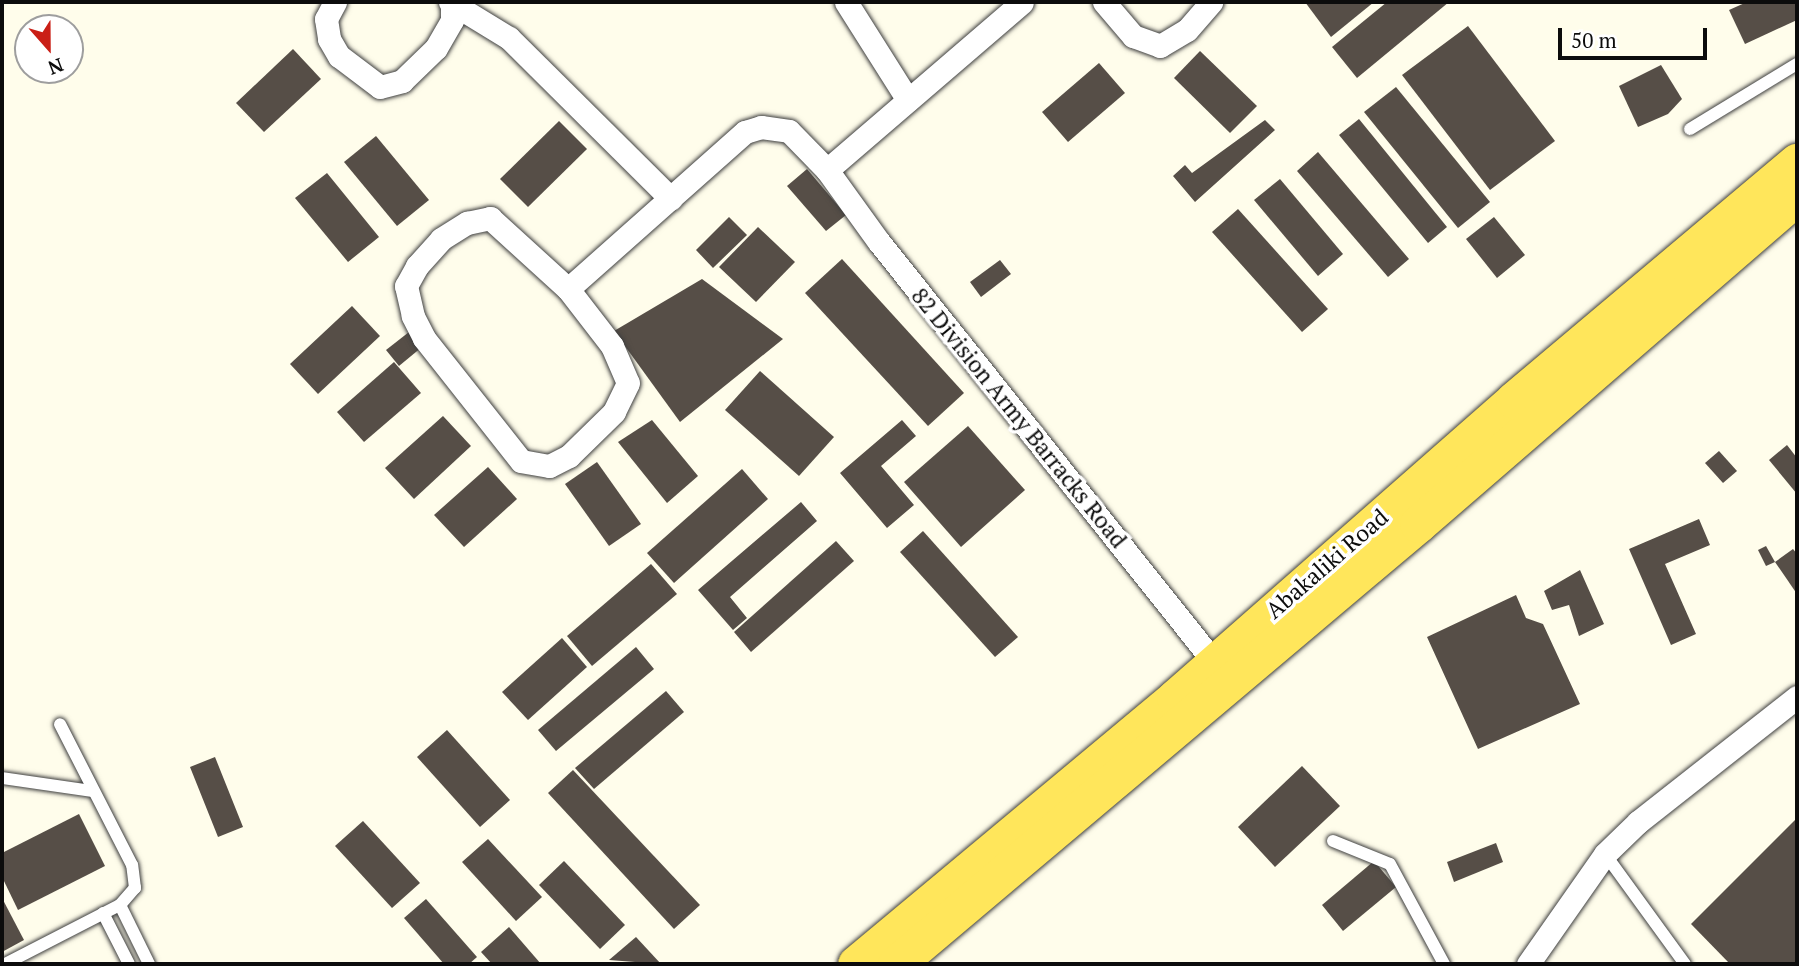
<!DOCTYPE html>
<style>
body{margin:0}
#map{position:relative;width:1799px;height:966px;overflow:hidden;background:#fffdeb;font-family:"PT Serif",serif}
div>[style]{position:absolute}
.building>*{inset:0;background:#564e47}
.roads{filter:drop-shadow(0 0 2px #3f3f3f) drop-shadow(0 0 2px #3f3f3f)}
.service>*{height:12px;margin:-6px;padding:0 6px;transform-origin:6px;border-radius:6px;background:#fff}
.minor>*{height:23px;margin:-11.5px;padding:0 11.5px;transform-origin:11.5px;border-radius:11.5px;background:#fff}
.primary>*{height:37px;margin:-18.5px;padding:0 18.5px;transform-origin:18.5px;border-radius:18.5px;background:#ffe65b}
span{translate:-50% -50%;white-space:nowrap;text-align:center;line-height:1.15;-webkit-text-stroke:7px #fff;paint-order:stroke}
.street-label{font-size:23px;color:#0c0c0c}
.frame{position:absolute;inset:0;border:4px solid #0c0c0c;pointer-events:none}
.north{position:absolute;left:14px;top:14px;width:70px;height:70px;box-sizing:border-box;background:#fff;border:2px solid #9e9e9e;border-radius:50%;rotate:159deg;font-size:19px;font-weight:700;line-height:28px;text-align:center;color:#0c0c0c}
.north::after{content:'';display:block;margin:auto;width:24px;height:32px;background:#ca1f16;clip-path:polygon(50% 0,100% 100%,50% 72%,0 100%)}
.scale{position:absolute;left:1558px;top:28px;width:149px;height:32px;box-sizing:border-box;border:4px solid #0c0c0c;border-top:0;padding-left:9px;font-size:21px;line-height:24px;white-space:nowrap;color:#0c0c0c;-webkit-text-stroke:5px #fff;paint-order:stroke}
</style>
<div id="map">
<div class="building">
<div style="clip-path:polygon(1305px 2px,1374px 2px,1331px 37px)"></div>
<div style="clip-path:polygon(1387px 2px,1449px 2px,1357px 78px,1332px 47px)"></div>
<div style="clip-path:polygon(1747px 2px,1797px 2px,1797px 20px,1745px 44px,1729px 10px)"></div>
<div style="clip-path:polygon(1468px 26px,1555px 141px,1490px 190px,1402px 75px)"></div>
<div style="clip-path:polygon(293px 49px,321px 79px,264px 132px,236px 103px)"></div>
<div style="clip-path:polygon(1200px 51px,1257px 106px,1230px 133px,1174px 78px)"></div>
<div style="clip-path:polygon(1099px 63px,1125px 93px,1068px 142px,1042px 112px)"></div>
<div style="clip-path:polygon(1661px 65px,1682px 99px,1668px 114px,1638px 127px,1619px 86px)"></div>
<div style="clip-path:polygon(1396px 87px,1490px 202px,1458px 228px,1364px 112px)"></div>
<div style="clip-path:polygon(1359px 119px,1447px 227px,1428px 243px,1339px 135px)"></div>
<div style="clip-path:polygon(1265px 120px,1275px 130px,1195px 202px,1173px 176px,1185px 165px,1192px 173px)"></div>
<div style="clip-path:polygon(559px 121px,587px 149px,528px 207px,500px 179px)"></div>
<div style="clip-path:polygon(376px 136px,429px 200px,397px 226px,344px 162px)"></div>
<div style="clip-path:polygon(1318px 152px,1409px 259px,1388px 277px,1297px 171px)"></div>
<div style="clip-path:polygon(807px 169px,846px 215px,826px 231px,787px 186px)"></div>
<div style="clip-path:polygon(327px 173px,379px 237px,348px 262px,295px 198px)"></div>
<div style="clip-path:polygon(1280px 179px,1343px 254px,1318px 276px,1254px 200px)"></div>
<div style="clip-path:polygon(1238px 209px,1328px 309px,1302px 332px,1212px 232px)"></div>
<div style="clip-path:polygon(729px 217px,747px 235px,713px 268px,696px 250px)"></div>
<div style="clip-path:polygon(1494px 217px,1525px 255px,1497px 278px,1466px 239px)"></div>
<div style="clip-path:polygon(758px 227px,795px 262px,756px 302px,719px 267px)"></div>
<div style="clip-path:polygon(842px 259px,964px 393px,928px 426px,805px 293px)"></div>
<div style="clip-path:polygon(1000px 260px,1011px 274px,981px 297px,970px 282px)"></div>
<div style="clip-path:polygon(702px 279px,783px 339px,680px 422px,614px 331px)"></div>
<div style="clip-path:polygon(352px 306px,380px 336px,318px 394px,290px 364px)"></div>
<div style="clip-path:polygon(409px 332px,422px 347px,399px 366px,386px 350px)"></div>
<div style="clip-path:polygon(394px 362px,421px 393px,364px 442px,337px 412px)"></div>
<div style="clip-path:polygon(760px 371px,834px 437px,799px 476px,725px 410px)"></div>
<div style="clip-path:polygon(443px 416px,471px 446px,414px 499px,385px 468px)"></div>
<div style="clip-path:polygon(652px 420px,698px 476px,667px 503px,618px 442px)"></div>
<div style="clip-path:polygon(902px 420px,916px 436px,881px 466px,914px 505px,887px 528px,840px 473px)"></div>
<div style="clip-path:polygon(968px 426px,1025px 490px,961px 547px,904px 482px)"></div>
<div style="clip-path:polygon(1787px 445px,1797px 458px,1797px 494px,1769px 460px)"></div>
<div style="clip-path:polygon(1719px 451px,1737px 471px,1723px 483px,1705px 463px)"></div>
<div style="clip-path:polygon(597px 462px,641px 524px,609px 546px,565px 484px)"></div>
<div style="clip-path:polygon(488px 467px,517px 499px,464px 547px,434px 515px)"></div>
<div style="clip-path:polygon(742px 469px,768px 499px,674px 583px,647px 553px)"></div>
<div style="clip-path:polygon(801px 502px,817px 521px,730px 597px,747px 618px,733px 630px,698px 590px)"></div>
<div style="clip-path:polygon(1699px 519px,1710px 545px,1665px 564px,1696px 634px,1671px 645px,1629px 549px)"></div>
<div style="clip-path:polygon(923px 531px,1018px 637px,995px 657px,900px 552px)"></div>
<div style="clip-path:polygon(836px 541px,854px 561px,751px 652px,734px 632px)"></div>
<div style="clip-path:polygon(1766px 546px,1775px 562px,1766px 566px,1758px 550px)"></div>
<div style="clip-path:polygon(1793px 549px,1797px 554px,1797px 594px,1775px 562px)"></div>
<div style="clip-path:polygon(651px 564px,677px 594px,592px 666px,567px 636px)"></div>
<div style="clip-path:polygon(1580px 570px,1604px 624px,1579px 636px,1569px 605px,1552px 610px,1544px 591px)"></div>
<div style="clip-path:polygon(1516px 595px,1526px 618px,1543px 624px,1580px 704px,1478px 749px,1427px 637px)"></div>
<div style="clip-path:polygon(562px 638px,587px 667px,528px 720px,502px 692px)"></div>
<div style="clip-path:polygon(636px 647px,654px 669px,556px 751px,538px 730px)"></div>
<div style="clip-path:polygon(666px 691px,684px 712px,594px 789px,575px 768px)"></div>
<div style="clip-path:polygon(447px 730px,510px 800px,480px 827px,417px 757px)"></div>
<div style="clip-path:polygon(215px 757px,243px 827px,218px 837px,190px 767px)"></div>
<div style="clip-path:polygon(1302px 766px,1340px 806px,1275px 867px,1238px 827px)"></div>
<div style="clip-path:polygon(573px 770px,700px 905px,674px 929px,548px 793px)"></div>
<div style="clip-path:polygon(79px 814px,105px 866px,18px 910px,2px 877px,2px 853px)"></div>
<div style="clip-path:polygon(1797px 818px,1797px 964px,1730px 964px,1691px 924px)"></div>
<div style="clip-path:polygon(363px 821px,420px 883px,392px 908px,335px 846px)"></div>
<div style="clip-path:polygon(488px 839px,542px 897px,516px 921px,462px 862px)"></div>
<div style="clip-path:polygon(1496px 843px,1503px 862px,1454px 882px,1447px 862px)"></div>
<div style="clip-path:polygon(564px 861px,625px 925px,600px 949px,539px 885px)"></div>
<div style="clip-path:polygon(1374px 861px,1396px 887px,1343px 931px,1322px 905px)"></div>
<div style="clip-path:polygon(2px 898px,24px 940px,2px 952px)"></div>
<div style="clip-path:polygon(426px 899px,477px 957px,469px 964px,444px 964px,404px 918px)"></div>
<div style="clip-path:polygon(509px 927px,541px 964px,492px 964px,481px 952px)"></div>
<div style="clip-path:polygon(636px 937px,661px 964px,609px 960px)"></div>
</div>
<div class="roads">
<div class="service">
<div style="left:1690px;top:129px;width:125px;rotate:-31.3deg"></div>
<div style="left:2px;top:778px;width:91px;rotate:8.2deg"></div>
<div style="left:1333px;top:841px;width:61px;rotate:22deg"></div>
<div style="left:1390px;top:864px;width:114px;rotate:61.6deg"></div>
<div style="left:1605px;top:854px;width:136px;rotate:54deg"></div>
<div style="left:120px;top:905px;width:66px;rotate:63.8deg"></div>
<div style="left:103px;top:913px;width:57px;rotate:63deg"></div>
<div style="left:5px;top:964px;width:129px;rotate:-27.2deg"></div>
<div style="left:120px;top:905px;width:23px;rotate:-49deg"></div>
<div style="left:135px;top:888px;width:23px;rotate:-97deg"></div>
<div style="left:132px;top:865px;width:158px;rotate:-117.1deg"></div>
</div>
<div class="minor">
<div style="left:335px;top:2px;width:19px;rotate:118deg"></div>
<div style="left:326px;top:19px;width:20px;rotate:81deg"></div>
<div style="left:329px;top:39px;width:20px;rotate:60deg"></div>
<div style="left:339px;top:56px;width:51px;rotate:37.1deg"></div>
<div style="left:380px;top:87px;width:23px;rotate:-15deg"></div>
<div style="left:402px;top:81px;width:47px;rotate:-44.1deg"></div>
<div style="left:436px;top:48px;width:32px;rotate:-60deg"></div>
<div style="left:452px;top:20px;width:16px;rotate:-90deg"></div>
<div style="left:450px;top:2px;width:69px;rotate:31.4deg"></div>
<div style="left:509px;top:38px;width:228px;rotate:44.8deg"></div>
<div style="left:846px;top:2px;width:116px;rotate:57.7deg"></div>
<div style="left:1104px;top:2px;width:45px;rotate:49.5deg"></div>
<div style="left:1133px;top:36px;width:29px;rotate:20deg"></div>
<div style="left:1160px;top:46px;width:31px;rotate:-31deg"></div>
<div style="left:1187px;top:30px;width:37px;rotate:-49deg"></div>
<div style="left:827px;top:170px;width:257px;rotate:-40.7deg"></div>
<div style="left:490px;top:218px;width:105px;rotate:42.3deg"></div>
<div style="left:568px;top:289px;width:72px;rotate:52.3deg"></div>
<div style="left:612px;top:346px;width:40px;rotate:66.6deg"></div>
<div style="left:628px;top:383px;width:32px;rotate:116deg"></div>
<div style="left:614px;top:412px;width:63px;rotate:135.6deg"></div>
<div style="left:569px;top:456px;width:22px;rotate:153deg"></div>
<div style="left:549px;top:466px;width:28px;rotate:-170deg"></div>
<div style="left:521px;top:461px;width:157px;rotate:-128.3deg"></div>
<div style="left:424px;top:338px;width:25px;rotate:-117deg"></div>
<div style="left:413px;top:316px;width:31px;rotate:-103deg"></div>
<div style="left:406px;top:286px;width:23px;rotate:-61deg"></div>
<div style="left:417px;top:266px;width:36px;rotate:-48deg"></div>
<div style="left:441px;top:239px;width:31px;rotate:-32deg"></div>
<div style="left:467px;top:223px;width:24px;rotate:-12deg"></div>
<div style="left:568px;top:289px;width:237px;rotate:-41.6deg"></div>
<div style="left:745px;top:132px;width:17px;rotate:-17deg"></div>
<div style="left:761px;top:127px;width:28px;rotate:8deg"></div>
<div style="left:789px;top:131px;width:54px;rotate:45.7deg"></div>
<div style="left:827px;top:170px;width:89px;rotate:54.2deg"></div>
<div style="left:879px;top:242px;width:537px;rotate:51.42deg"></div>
<div style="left:1528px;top:964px;width:134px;rotate:-55deg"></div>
<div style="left:1605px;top:854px;width:46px;rotate:-44.1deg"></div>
<div style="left:1638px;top:822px;width:202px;rotate:-38.2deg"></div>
</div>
<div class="primary">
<div style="left:856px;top:964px;width:415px;rotate:-39.8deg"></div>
<div style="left:1175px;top:698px;width:451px;rotate:-41.3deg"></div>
<div style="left:1514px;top:400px;width:370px;rotate:-40.1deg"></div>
<div style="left:896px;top:964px;width:683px;rotate:-40.13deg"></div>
<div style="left:1418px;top:524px;width:501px;rotate:-40.87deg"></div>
</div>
</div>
<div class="street-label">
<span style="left:1019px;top:418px;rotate:51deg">82 Division Army Barracks Road</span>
<span style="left:1327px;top:564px;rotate:-41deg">Abakaliki Road</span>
</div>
<div class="frame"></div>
<div class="north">N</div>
<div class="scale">50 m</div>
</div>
